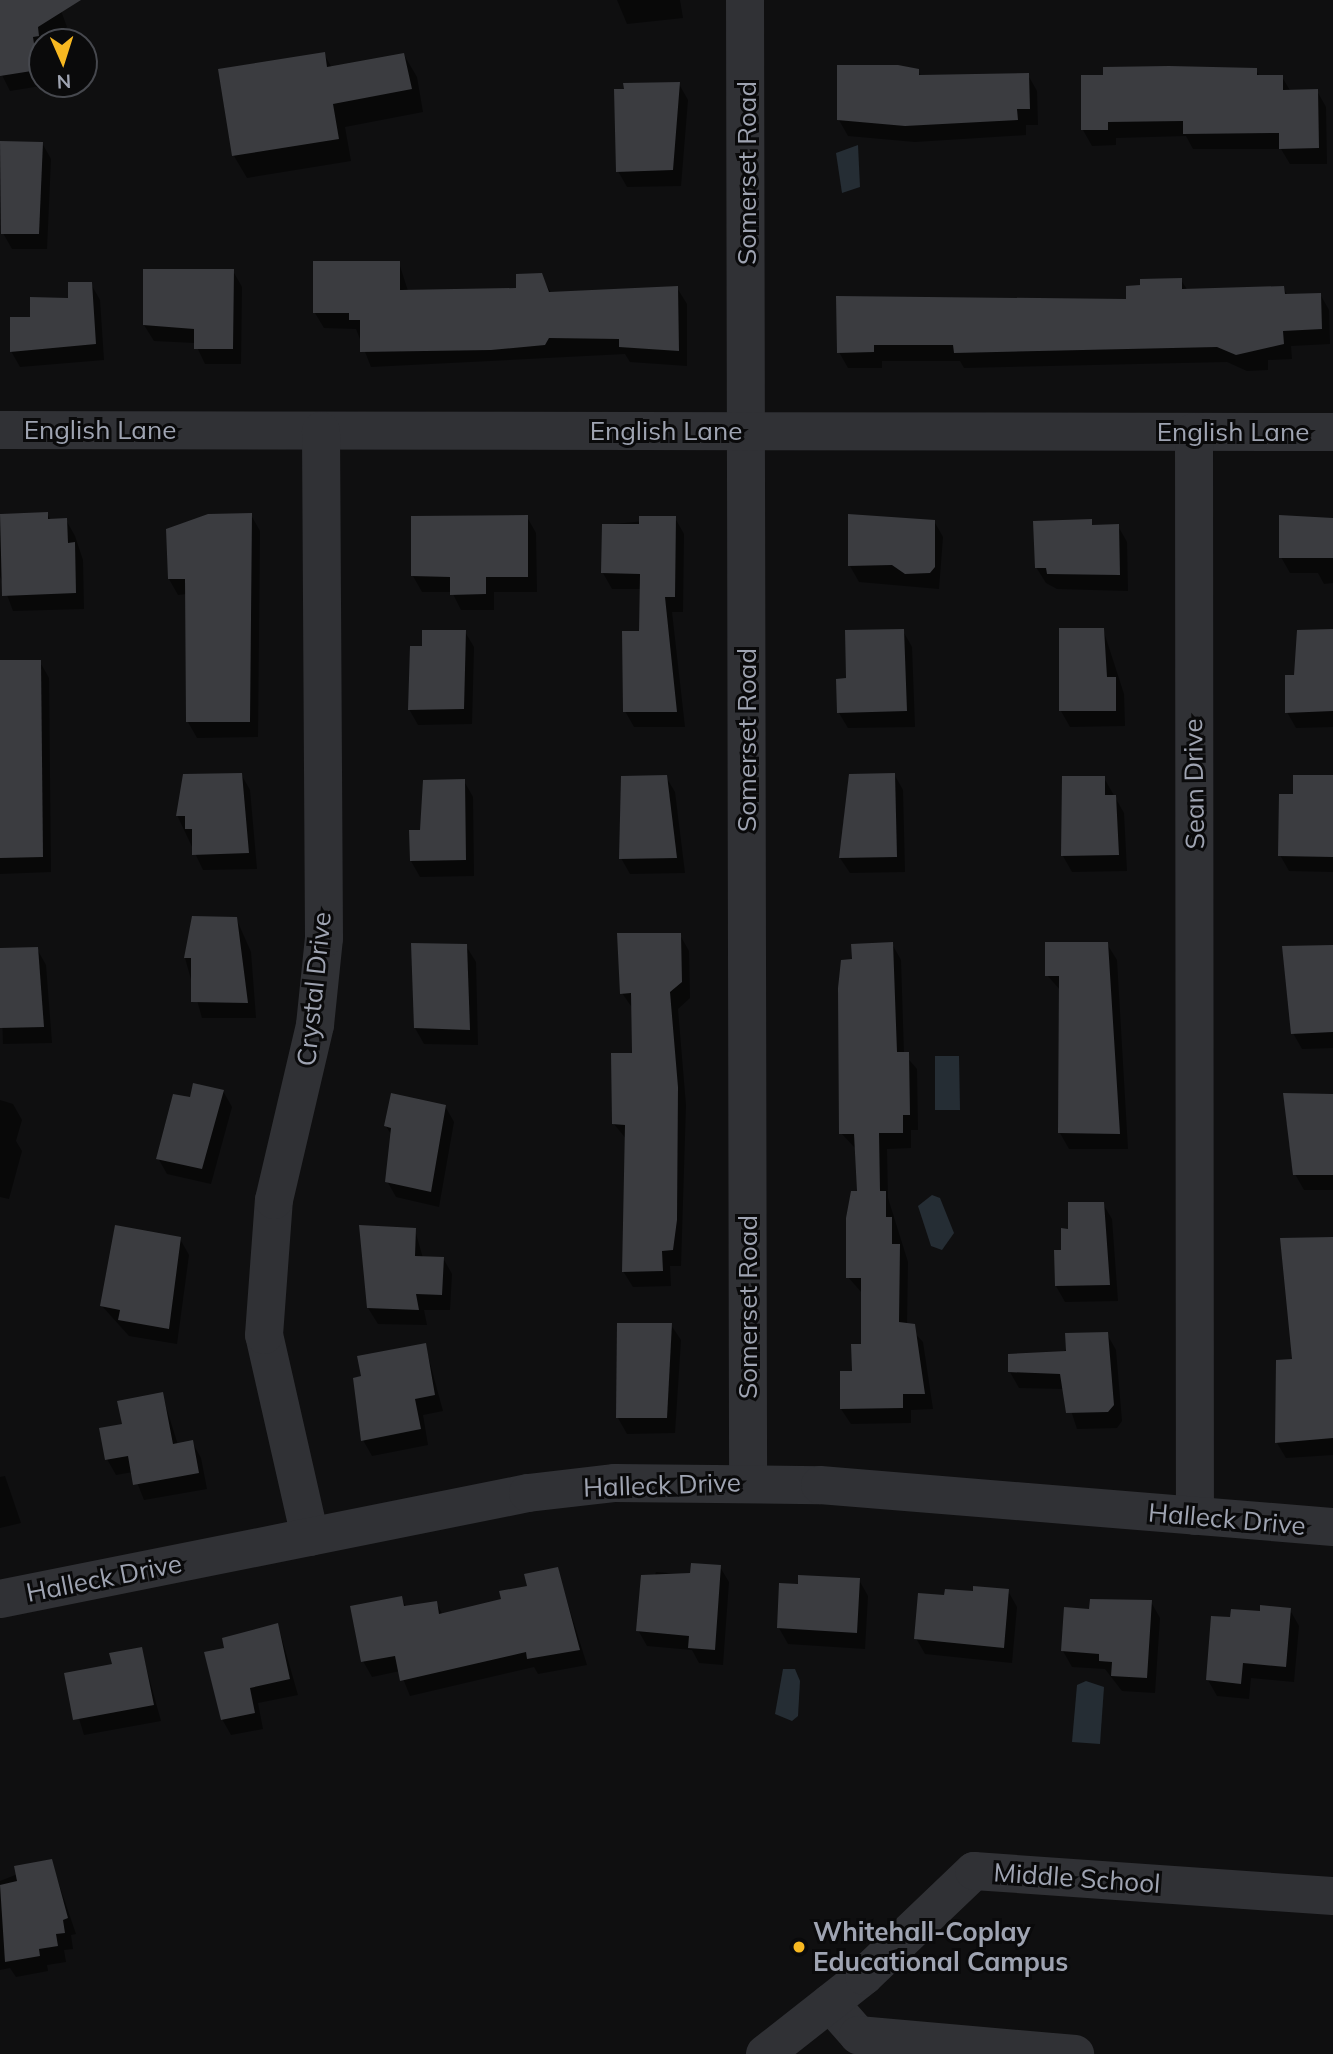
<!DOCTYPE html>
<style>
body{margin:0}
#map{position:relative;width:1333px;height:2054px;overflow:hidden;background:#0f0f10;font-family:Mulish,sans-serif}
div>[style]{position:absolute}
.water>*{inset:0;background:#252d34}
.shadow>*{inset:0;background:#0007}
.building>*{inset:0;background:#3b3c40}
.minor>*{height:38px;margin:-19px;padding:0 19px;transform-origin:19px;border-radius:19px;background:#303135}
.dots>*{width:19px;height:19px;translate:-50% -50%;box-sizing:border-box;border:4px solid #0a0a0b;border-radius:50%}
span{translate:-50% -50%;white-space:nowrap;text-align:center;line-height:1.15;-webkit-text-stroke:6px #0a0a0b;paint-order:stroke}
.street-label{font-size:26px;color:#9fa4b2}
.poi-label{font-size:26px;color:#9fa4b2;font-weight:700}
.left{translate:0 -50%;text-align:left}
.north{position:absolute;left:28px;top:28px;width:70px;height:70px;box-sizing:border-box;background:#0a0a0b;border:2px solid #46484e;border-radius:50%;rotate:177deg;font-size:19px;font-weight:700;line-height:28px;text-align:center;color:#9fa4b2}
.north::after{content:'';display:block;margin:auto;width:24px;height:32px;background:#f7b821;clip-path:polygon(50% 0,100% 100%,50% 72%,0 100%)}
</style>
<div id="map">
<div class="water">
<div style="clip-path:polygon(858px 145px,860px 187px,842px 193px,836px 153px)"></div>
<div style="clip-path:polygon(935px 1056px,959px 1056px,960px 1110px,935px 1110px)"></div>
<div style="clip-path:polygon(932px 1195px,940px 1198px,954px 1233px,942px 1250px,931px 1246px,918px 1206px)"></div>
<div style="clip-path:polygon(783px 1669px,795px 1669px,800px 1681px,798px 1716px,792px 1721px,775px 1714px)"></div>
<div style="clip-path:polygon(1086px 1681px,1104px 1687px,1100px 1744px,1072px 1742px,1077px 1685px)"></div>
</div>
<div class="shadow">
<div style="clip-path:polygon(0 0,57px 0,67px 27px,42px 42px,42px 84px,53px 84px,10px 91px,0 71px)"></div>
<div style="clip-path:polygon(617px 0,680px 0,683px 18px,627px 24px)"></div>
<div style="clip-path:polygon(324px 54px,332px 68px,404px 55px,417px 77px,423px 112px,345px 127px,351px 161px,247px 178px,234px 156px)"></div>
<div style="clip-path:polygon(918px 70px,921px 77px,1028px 75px,1037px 91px,1038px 125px,1026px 125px,1026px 135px,915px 142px,848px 136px,839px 120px)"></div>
<div style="clip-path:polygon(1256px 70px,1260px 77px,1282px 77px,1291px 92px,1317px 91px,1326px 107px,1327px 164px,1290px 164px,1281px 149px,1193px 149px,1186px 136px,1116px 138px,1116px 145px,1092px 146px,1083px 130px,1083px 77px)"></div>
<div style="clip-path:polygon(679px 84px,688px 100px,681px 186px,627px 187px,618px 171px)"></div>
<div style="clip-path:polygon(0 143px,42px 143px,51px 159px,47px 249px,12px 249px,3px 233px)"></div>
<div style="clip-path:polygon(399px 263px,408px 291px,518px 290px,541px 275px,551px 293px,677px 288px,687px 304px,687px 366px,630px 362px,625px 354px,371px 367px,356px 329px,324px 328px,315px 313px)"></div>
<div style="clip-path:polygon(233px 271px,242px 287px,241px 364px,205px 364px,195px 343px,154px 341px,144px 325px)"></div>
<div style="clip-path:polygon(1181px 280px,1188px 291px,1283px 288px,1288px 296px,1320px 294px,1329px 310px,1330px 344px,1291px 346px,1292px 359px,1268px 360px,1268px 370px,1247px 371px,1227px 362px,964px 368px,960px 361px,882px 361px,882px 368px,848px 368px,839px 352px,838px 297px,1128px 301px)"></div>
<div style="clip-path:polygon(91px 284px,100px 300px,104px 360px,20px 367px,11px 351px,32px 319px)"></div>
<div style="clip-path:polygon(47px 513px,51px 521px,66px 520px,75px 536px,83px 560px,84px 609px,13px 611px,0 576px,0 514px)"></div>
<div style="clip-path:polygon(251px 515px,260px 531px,258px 737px,197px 738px,188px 722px,187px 594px,178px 595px,169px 579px,168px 530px,209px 516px)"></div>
<div style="clip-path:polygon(527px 517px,536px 533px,537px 592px,494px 592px,494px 610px,461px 610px,452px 592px,422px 592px,413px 576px)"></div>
<div style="clip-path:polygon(675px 518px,684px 534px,683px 612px,672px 612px,685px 727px,634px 727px,625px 711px,641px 633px,641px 589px,612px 589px,603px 573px,604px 525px)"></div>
<div style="clip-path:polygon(1333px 520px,1333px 583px,1324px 584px,1318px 573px,1290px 573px,1281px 557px)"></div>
<div style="clip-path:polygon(934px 521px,943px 537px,939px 589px,859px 582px,850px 566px)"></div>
<div style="clip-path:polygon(1035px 523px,1118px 526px,1127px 542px,1128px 591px,1057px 589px,1046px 583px,1036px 567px)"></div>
<div style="clip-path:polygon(1103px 629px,1124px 694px,1125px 726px,1070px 727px,1061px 711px)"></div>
<div style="clip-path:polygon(903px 631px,912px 647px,915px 727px,848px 728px,839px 713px)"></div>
<div style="clip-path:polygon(1333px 631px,1333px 727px,1296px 728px,1287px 712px,1296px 676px)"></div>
<div style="clip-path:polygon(465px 632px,474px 647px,472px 724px,418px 725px,409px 709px,423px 648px)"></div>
<div style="clip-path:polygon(0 662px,40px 662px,49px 678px,51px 872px,0 874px)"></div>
<div style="clip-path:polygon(241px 774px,250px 790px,257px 869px,203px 870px,177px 815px)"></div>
<div style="clip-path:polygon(894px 774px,903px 790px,905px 872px,850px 873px,840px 858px)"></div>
<div style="clip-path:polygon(666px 777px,675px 792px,685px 873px,630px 874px,621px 858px)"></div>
<div style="clip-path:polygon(1333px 777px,1333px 872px,1289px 871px,1280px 855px,1295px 796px)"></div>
<div style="clip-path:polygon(1104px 778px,1124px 813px,1127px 871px,1072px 872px,1063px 856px)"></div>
<div style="clip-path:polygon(464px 781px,473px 797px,474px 876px,420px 877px,411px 861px,421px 831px)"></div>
<div style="clip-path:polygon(236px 918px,251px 952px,256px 1018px,202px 1018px,185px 958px)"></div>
<div style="clip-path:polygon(680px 935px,689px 951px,690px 998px,678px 1009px,686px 1105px,681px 1266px,670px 1266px,671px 1286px,633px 1287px,623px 1271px,627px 1140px,614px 1124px,634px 1054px,633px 1009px,622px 993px)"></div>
<div style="clip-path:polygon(892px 944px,901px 960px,904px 1054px,917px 1069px,918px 1130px,911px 1130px,911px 1148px,887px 1149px,888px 1198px,908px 1262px,907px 1325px,923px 1342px,933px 1409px,911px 1410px,911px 1423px,851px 1424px,841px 1409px,862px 1346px,862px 1293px,848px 1277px,859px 1193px,856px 1149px,841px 1133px,854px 961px)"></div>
<div style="clip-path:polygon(1107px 944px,1117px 960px,1128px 1149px,1069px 1149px,1060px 1133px,1061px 991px,1047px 975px)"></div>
<div style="clip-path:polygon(466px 946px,476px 962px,478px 1045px,424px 1044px,415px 1028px)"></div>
<div style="clip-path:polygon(1333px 947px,1333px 1048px,1302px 1049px,1293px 1033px)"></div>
<div style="clip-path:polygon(37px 949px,46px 965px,52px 1043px,3px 1044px,0 950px)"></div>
<div style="clip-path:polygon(223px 1091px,232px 1107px,211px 1184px,167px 1174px,158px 1158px,191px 1100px)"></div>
<div style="clip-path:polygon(1333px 1095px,1333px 1190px,1304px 1190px,1295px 1174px)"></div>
<div style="clip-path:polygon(0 1100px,13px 1104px,22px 1120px,16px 1141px,22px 1151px,9px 1199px,0 1197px)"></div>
<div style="clip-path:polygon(445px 1106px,454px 1122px,439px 1207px,396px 1197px,387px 1181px,392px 1136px,386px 1126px)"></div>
<div style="clip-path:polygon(1103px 1204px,1112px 1219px,1118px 1301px,1065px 1302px,1056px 1286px,1070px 1230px)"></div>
<div style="clip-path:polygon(415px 1230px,423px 1258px,443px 1258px,452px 1274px,450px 1310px,424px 1310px,427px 1325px,378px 1324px,368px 1308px)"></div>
<div style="clip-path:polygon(180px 1239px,189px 1255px,177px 1344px,129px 1336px,102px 1306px)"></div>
<div style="clip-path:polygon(1333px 1240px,1333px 1455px,1286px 1458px,1277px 1443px)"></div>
<div style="clip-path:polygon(671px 1325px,681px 1340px,675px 1433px,627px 1434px,618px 1418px)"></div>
<div style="clip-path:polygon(1107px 1334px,1116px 1350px,1122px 1421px,1117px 1428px,1077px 1429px,1064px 1389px,1019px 1388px,1010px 1372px)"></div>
<div style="clip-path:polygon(425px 1345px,443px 1411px,423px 1415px,428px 1445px,372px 1456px,363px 1440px)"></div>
<div style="clip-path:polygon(162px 1394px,178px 1445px,192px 1442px,201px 1458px,207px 1489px,144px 1500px,133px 1472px,116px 1475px,107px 1459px,124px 1426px)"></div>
<div style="clip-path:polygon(5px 1476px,21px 1523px,0 1528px,0 1477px)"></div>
<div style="clip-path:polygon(720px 1567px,729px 1582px,723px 1665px,699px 1663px,692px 1650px,647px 1646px,638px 1630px,656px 1572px,691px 1575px)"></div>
<div style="clip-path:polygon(557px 1569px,587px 1665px,538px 1674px,534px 1667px,410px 1696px,400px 1671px,372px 1677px,363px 1661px,401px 1598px,407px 1608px,436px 1603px,443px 1615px,503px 1600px)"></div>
<div style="clip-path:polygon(859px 1580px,868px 1596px,865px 1649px,788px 1644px,779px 1628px,800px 1586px)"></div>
<div style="clip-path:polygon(1008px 1591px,1017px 1607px,1012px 1663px,925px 1654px,916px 1638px,946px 1597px)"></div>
<div style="clip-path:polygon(1151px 1602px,1160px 1618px,1155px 1693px,1122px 1691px,1105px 1669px,1072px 1667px,1063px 1651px,1091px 1611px)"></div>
<div style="clip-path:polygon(1290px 1610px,1299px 1626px,1294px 1682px,1251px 1678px,1249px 1699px,1217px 1696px,1208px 1680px,1232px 1619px)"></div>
<div style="clip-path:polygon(278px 1625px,298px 1695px,258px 1703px,263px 1729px,231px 1735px,222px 1719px,226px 1649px)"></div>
<div style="clip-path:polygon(141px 1649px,161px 1721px,84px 1735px,66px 1675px,114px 1665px)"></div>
<div style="clip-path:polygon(51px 1861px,76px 1934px,71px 1935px,73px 1949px,64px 1950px,66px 1962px,47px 1965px,48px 1971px,16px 1977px,10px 1968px,0 1970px,0 1881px)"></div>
</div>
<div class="building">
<div style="clip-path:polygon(0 0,81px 0,38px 27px,39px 36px,33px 37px,38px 70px,0 76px)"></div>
<div style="clip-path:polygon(325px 52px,327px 67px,404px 53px,412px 89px,333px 104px,339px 139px,232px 156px,218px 69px)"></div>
<div style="clip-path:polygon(837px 65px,898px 65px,919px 69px,919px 75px,1029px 73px,1030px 109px,1017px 109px,1018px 120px,905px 126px,837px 120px)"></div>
<div style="clip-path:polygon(1169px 66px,1257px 68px,1257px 75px,1283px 75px,1283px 90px,1318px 89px,1319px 148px,1279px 149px,1279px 133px,1183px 134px,1183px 121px,1108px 122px,1108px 130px,1081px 130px,1081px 75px,1103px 75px,1103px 67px)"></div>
<div style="clip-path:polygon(680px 82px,673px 170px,616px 172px,614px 89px,624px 89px,623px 83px)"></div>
<div style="clip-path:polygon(0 141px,43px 142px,39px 234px,1px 234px)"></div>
<div style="clip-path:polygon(313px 261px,400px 261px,400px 290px,516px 288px,516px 274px,542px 273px,549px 292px,678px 286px,679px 351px,619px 347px,619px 339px,549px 338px,545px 345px,491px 350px,360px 352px,360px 320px,349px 320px,349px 313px,313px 313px)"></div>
<div style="clip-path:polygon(143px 269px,234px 269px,233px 349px,194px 349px,194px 329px,143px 325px)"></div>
<div style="clip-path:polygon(1182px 278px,1182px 289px,1284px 286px,1285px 294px,1321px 293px,1322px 329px,1283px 331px,1284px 344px,1236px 355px,1217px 347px,954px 353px,953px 345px,874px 345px,874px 352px,837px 353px,836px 296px,1126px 299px,1126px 286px,1140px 285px,1140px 279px)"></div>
<div style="clip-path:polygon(68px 282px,92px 282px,96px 344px,10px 352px,10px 317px,30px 317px,30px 297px,68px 298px)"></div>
<div style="clip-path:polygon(48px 512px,48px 519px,67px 518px,68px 543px,75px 542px,76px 593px,2px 596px,0 514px)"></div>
<div style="clip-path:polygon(252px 513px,250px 722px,186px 722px,185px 579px,168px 579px,166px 529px,208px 514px)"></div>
<div style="clip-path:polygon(848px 514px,935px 520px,935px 567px,930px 573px,905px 574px,892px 565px,848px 566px)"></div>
<div style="clip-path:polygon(528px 515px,528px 577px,486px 577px,486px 594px,450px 595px,450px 577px,411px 576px,411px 516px)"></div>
<div style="clip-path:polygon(1279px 515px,1333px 518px,1333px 558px,1279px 558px)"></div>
<div style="clip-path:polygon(639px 516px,676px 516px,675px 597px,665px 597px,677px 712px,623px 712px,622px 631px,639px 631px,640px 574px,601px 573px,602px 524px,639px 524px)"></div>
<div style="clip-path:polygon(1092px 519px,1092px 525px,1119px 524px,1120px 575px,1047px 574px,1046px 568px,1035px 568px,1033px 521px)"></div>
<div style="clip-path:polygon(1059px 628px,1104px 628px,1107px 677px,1116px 677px,1116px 711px,1059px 711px)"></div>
<div style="clip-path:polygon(904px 629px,907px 711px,837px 713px,836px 679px,846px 678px,845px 630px)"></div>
<div style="clip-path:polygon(1333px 629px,1333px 711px,1285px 713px,1285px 675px,1294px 675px,1297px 630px)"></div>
<div style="clip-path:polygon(422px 630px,466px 630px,464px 709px,408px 710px,410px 646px,422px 646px)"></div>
<div style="clip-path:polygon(0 660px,41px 660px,43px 857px,0 858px)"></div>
<div style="clip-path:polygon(242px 773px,249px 853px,192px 855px,192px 829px,185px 829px,185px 816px,176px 816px,183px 774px)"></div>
<div style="clip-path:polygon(895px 773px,897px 857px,839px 858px,849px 774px)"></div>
<div style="clip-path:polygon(667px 775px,677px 858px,619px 859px,621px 776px)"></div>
<div style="clip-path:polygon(1293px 775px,1333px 775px,1333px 857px,1278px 856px,1279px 794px,1293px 794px)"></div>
<div style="clip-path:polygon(1062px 776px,1105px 776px,1105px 795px,1116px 795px,1119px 855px,1061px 856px)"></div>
<div style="clip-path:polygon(465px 779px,466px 860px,410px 861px,409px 830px,420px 830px,423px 780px)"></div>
<div style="clip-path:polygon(192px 916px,237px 917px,248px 1003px,191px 1002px,191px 958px,184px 958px)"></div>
<div style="clip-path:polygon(617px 933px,681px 933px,682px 982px,670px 992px,678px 1087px,677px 1220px,673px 1250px,662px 1251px,663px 1271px,622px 1272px,625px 1125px,612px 1124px,611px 1053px,632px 1053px,631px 993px,620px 994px)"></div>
<div style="clip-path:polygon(893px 942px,897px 1052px,909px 1052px,910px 1115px,903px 1115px,903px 1133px,879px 1133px,880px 1191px,886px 1191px,886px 1217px,892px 1217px,892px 1244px,900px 1244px,899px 1322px,915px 1324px,925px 1394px,903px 1394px,903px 1408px,840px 1409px,840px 1371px,852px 1371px,851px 1344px,861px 1344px,861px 1278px,846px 1278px,846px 1218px,851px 1191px,857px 1191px,854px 1134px,839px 1134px,838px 988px,841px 960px,852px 959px,851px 944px)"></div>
<div style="clip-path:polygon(1045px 942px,1108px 942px,1120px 1134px,1058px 1133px,1059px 976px,1045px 976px)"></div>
<div style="clip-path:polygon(411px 943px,467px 944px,470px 1030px,414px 1028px)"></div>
<div style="clip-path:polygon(1333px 945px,1333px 1032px,1291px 1034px,1282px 946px)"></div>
<div style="clip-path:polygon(38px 947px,44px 1027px,0 1028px,0 948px)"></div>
<div style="clip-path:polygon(193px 1083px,224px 1090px,202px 1169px,156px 1159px,173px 1094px,190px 1097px)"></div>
<div style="clip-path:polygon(391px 1093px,446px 1105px,431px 1192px,385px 1182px,391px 1128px,384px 1126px)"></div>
<div style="clip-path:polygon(1283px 1093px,1333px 1094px,1333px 1175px,1293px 1175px)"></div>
<div style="clip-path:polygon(1068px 1202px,1104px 1202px,1110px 1285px,1055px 1286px,1054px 1250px,1061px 1250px,1061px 1228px,1068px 1229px)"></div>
<div style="clip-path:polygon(115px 1225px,181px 1237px,169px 1329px,118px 1320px,120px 1310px,100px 1306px)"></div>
<div style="clip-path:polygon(359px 1225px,416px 1228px,415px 1256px,444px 1257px,442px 1295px,416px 1294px,419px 1310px,367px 1308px)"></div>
<div style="clip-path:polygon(1333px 1237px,1333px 1438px,1275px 1443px,1276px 1360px,1292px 1359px,1280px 1238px)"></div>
<div style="clip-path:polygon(617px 1323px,672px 1323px,667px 1418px,616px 1418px)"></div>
<div style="clip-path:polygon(1108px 1332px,1114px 1405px,1108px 1412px,1066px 1413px,1060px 1374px,1008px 1372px,1008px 1354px,1066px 1351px,1065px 1333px)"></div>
<div style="clip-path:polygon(426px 1343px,435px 1395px,415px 1399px,421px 1429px,361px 1441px,353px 1378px,361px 1376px,357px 1356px)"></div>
<div style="clip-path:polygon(163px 1392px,173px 1444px,193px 1440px,199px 1473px,133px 1485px,128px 1456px,105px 1460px,99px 1428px,122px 1424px,117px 1401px)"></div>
<div style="clip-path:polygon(691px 1563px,721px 1565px,715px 1650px,688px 1648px,689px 1636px,636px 1631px,641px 1575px,690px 1573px)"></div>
<div style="clip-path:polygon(558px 1567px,580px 1650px,527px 1659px,526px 1652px,400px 1681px,395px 1656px,361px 1662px,350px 1606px,402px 1596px,404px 1606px,437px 1601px,439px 1614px,501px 1599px,499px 1591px,527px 1586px,524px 1574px)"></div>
<div style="clip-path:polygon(798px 1575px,860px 1578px,857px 1633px,777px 1628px,779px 1583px,798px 1584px)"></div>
<div style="clip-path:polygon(973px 1586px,1009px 1589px,1004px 1648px,914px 1639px,918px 1593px,944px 1595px,945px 1589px,973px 1591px)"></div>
<div style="clip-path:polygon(1090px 1599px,1152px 1600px,1147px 1678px,1111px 1676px,1112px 1662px,1099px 1661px,1099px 1654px,1061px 1651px,1064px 1607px,1089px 1609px)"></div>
<div style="clip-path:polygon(1260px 1605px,1291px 1608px,1286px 1667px,1243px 1663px,1241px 1684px,1206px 1680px,1211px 1616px,1230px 1617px,1231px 1609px,1260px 1611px)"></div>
<div style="clip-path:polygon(278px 1623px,290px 1679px,250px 1688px,255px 1713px,221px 1720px,204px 1652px,224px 1648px,222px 1638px)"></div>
<div style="clip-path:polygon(142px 1647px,154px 1705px,73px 1720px,64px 1673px,112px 1664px,109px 1653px)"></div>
<div style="clip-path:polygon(52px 1859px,68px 1918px,63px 1920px,65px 1933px,56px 1934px,58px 1946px,39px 1949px,40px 1956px,5px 1962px,0 1885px,17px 1881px,14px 1866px)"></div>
</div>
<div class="minor">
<div style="left:745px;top:0;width:1481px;rotate:89.88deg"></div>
<div style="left:0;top:430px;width:1333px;rotate:0.09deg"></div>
<div style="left:1194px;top:432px;width:1084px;rotate:89.95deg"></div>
<div style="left:310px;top:1537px;width:207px;rotate:-102.8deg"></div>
<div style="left:264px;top:1335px;width:135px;rotate:-85.8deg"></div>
<div style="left:274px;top:1200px;width:180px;rotate:-76.8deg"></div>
<div style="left:315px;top:1025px;width:87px;rotate:-84.1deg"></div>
<div style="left:324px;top:938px;width:507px;rotate:-90.34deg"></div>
<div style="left:0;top:1599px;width:539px;rotate:-11.35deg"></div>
<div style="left:528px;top:1493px;width:88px;rotate:-6.6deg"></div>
<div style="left:615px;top:1483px;width:205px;rotate:0.6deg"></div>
<div style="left:820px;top:1485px;width:515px;rotate:4.68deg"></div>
<div style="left:830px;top:2003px;width:43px;rotate:48.8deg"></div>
<div style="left:858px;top:2035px;width:218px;rotate:5deg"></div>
<div style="left:765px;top:2054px;width:126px;rotate:-38.2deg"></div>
<div style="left:864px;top:1976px;width:152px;rotate:-43.7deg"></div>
<div style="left:974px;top:1871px;width:360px;rotate:4deg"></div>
</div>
<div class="dots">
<div style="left:799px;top:1947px;background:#f7b821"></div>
</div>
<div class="street-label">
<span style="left:747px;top:173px;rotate:-90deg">Somerset Road</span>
<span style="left:100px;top:430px">English Lane</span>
<span style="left:666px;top:431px">English Lane</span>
<span style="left:1233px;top:432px">English Lane</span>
<span style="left:747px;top:740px;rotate:-90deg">Somerset Road</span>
<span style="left:1194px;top:784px;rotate:-91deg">Sean Drive</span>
<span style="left:314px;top:989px;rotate:-84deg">Crystal Drive</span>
<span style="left:748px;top:1307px;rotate:-90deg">Somerset Road</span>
<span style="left:662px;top:1485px;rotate:-2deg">Halleck Drive</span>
<span style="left:1227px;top:1519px;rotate:5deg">Halleck Drive</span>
<span style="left:104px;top:1578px;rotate:-11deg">Halleck Drive</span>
<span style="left:1077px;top:1878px;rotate:4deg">Middle School</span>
</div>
<div class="poi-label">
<span class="left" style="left:813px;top:1947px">Whitehall-Coplay<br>Educational Campus</span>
</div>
<div class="north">N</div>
</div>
